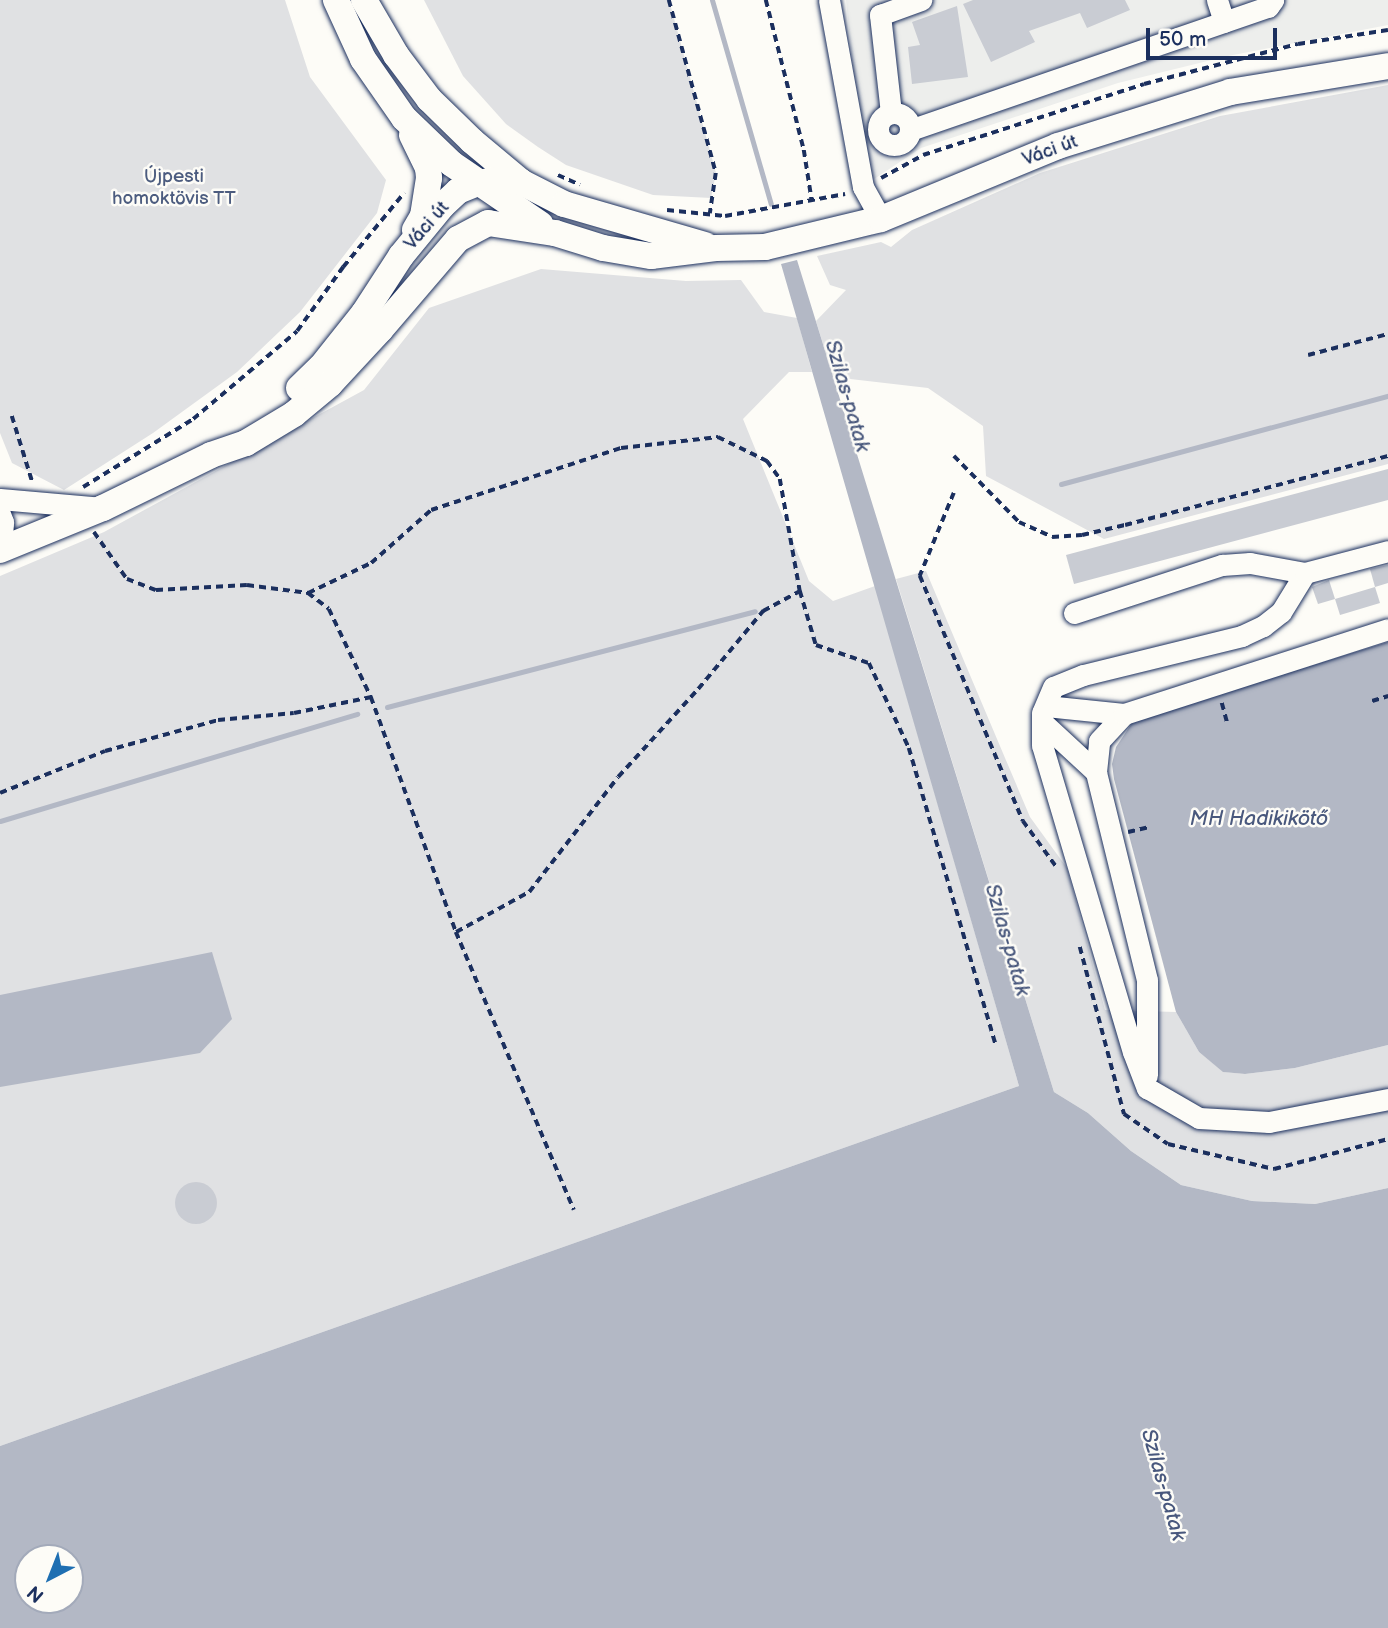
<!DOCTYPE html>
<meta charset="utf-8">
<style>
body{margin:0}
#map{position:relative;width:1388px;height:1628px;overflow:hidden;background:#fdfcf7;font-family:"Balsamiq Sans",sans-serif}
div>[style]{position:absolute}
.built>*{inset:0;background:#edeeec}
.green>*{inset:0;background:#e0e1e3}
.water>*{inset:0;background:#b3b8c5}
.stream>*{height:5px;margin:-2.5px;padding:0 2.5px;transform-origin:2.5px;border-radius:2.5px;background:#b3b8c5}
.building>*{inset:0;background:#c9ccd3}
.round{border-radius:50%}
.path>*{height:3.5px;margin-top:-1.75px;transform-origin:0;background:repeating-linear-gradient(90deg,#1b2f5e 0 7px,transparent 0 12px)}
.roads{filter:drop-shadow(0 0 2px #1b2f5e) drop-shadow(0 0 2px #1b2f5e)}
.minor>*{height:21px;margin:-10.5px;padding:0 10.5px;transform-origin:10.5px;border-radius:10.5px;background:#fdfcf7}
.minor>.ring{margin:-10.5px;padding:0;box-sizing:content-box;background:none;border:21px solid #fdfcf7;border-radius:50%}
.major>*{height:26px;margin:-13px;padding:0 13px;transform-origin:13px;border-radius:13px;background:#fdfcf7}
span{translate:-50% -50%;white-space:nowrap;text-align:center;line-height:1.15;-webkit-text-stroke:5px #fdfcf7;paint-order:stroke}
.street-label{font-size:19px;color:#1b2f5e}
.park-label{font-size:19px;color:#4c5c7f}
.water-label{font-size:21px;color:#49587d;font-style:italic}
.north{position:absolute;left:14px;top:1544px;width:70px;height:70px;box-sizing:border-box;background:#fdfcf7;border:2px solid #a3aaba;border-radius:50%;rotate:222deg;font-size:19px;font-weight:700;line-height:28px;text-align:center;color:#1b2f5e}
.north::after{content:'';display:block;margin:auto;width:24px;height:32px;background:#1f6fb2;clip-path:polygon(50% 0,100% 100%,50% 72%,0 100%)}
.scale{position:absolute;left:1146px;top:28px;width:131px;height:32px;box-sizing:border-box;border:4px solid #1b2f5e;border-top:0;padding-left:9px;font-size:21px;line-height:24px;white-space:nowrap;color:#1b2f5e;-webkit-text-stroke:5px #fdfcf7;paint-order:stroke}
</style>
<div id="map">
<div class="built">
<div style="clip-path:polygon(846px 0,1388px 0,1388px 25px,1228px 56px,1118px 83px,921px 148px,865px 185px)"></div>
</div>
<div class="green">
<div style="clip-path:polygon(0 0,285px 0,310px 77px,386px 180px,377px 213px,300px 312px,237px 372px,153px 433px,64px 490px,12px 463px,0 433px)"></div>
<div style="clip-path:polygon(424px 0,669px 0,716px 173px,711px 198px,653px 195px,566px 165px,538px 147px,506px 124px,463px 76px)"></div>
<div style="clip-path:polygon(1388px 85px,1388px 464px,1104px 539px,986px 476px,983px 426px,928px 388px,833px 377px,816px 321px,846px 290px,830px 285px,817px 256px,881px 242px,891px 247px,912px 230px,1040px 173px,1220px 116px)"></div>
<div style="clip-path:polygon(541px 269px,686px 281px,741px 280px,764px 312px,797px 318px,812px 372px,789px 372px,743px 419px,809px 581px,833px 601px,875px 586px,1019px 1086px,0 1446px,0 576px,104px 532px,364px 390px,429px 308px)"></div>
<div style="clip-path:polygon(926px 571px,1030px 817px,1067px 868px,1105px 1010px,1176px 1012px,1199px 1052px,1224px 1072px,1245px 1074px,1295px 1068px,1388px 1045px,1388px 1188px,1315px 1204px,1252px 1201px,1181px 1185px,1131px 1151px,1088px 1113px,1054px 1092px,896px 579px)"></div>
</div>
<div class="water">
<div style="clip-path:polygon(evenodd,797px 260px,1054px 1092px,1088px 1113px,1131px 1151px,1181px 1185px,1252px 1201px,1315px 1204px,1388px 1188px,1388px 1628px,0 1628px,0 1446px,1019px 1086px,781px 264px,797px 260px,28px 1558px,70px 1558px,70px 1600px,28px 1600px,28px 1558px)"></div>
<div style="clip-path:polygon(1388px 642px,1388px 1045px,1295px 1068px,1245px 1074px,1223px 1072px,1199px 1052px,1176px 1012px,1114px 779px,1112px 764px,1116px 747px,1134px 720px)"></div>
<div style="clip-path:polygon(212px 952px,232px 1019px,200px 1053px,0 1087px,0 995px)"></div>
</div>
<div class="stream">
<div style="left:712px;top:0;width:212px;rotate:73.9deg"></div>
<div style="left:1061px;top:484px;width:339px;rotate:-15.1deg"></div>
<div style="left:387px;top:707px;width:380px;rotate:-14.6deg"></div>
<div style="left:0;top:821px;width:373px;rotate:-16.7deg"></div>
</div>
<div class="building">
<div style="clip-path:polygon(973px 0,1125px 0,1130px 10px,1087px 28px,1080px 13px,1029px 31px,1035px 42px,991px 62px,963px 4px)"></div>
<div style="clip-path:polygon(957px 6px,968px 77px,912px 84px,908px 47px,920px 45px,912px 22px)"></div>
<div style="clip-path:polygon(1388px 469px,1388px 500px,1074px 584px,1066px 555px)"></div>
<div style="clip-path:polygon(1388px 565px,1388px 583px,1375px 587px,1370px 569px)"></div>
<div style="clip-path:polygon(1329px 580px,1335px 599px,1318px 604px,1312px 587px)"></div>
<div style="clip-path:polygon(1375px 587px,1380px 603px,1340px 615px,1335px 599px)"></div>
<div class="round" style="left:175px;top:1182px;width:42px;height:42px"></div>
</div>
<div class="path">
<div style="left:669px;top:0;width:179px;rotate:74.8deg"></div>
<div style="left:716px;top:173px;width:41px;rotate:98.3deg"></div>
<div style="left:766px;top:0;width:155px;rotate:75.8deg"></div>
<div style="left:804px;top:150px;width:52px;rotate:81.1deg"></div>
<div style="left:558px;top:175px;width:24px;rotate:24deg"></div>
<div style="left:881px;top:178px;width:48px;rotate:-28.7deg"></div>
<div style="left:923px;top:155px;width:232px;rotate:-17.8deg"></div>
<div style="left:1144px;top:84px;width:159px;rotate:-14.6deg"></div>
<div style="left:1298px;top:44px;width:91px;rotate:-8.8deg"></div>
<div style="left:667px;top:210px;width:58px;rotate:5.9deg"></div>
<div style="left:725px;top:216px;width:122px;rotate:-10.4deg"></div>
<div style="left:1308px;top:355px;width:83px;rotate:-14.7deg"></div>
<div style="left:12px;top:416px;width:71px;rotate:72.8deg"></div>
<div style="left:954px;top:456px;width:93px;rotate:45.4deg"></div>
<div style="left:1019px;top:522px;width:36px;rotate:24deg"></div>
<div style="left:1052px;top:537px;width:30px;rotate:-4deg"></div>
<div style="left:1082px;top:535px;width:44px;rotate:-13.1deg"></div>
<div style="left:1125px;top:525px;width:272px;rotate:-14.7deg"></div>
<div style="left:83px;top:487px;width:129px;rotate:-31.7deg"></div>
<div style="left:193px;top:419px;width:136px;rotate:-40.2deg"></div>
<div style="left:297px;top:331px;width:79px;rotate:-54.3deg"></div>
<div style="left:343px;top:267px;width:96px;rotate:-50.5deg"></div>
<div style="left:954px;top:493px;width:90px;rotate:112.3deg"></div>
<div style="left:920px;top:576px;width:266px;rotate:67.2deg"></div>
<div style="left:1023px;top:821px;width:59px;rotate:53.9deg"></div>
<div style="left:94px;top:532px;width:57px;rotate:54.9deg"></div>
<div style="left:127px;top:579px;width:31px;rotate:21deg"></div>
<div style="left:156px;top:590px;width:91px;rotate:-3.1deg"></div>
<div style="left:247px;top:585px;width:62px;rotate:7.5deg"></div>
<div style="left:308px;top:593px;width:26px;rotate:37deg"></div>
<div style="left:329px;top:609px;width:98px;rotate:64.5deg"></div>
<div style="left:371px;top:697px;width:250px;rotate:70.1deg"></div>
<div style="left:456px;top:932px;width:302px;rotate:67deg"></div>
<div style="left:308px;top:593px;width:70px;rotate:-25.5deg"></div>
<div style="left:371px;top:563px;width:80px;rotate:-41.5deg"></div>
<div style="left:431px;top:510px;width:200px;rotate:-18.1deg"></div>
<div style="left:621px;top:448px;width:98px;rotate:-6.5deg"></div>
<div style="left:718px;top:437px;width:55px;rotate:26.1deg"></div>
<div style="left:767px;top:461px;width:22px;rotate:54deg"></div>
<div style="left:780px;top:479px;width:114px;rotate:79.9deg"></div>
<div style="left:1372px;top:701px;width:17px;rotate:-17deg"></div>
<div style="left:1222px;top:703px;width:23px;rotate:75deg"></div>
<div style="left:0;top:793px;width:113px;rotate:-21.8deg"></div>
<div style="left:105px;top:751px;width:117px;rotate:-15.3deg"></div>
<div style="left:218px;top:720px;width:76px;rotate:-5.3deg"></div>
<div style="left:294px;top:713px;width:79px;rotate:-11.7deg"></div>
<div style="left:1128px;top:832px;width:22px;rotate:-13deg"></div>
<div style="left:456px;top:932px;width:83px;rotate:-28.7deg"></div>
<div style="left:529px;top:892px;width:145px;rotate:-52.3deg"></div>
<div style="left:618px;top:777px;width:119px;rotate:-47.7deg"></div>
<div style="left:698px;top:689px;width:102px;rotate:-50.2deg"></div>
<div style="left:763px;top:611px;width:42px;rotate:-28.4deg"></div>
<div style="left:800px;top:591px;width:56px;rotate:73.5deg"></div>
<div style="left:816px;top:645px;width:56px;rotate:18.8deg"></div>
<div style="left:869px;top:663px;width:94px;rotate:64.8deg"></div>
<div style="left:909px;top:748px;width:309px;rotate:73.7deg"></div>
<div style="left:1080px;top:947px;width:173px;rotate:75.2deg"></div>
<div style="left:1124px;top:1114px;width:53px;rotate:34.3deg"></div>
<div style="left:1168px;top:1144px;width:109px;rotate:13.3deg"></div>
<div style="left:1274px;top:1169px;width:118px;rotate:-14.7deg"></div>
</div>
<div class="roads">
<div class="minor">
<div style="left:829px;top:0;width:190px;rotate:79.7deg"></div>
<div style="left:863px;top:187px;width:37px;rotate:61deg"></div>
<div style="left:1217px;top:0;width:23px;rotate:72deg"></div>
<div style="left:891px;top:113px;width:99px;rotate:-96.4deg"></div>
<div style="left:880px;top:15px;width:44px;rotate:-20.1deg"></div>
<div class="ring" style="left:878px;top:113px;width:11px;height:11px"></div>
<div style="left:910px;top:130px;width:379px;rotate:-19deg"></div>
<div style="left:1268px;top:7px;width:9px;rotate:-54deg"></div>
<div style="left:0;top:499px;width:103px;rotate:5deg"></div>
<div style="left:0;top:514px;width:9px;rotate:69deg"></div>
<div style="left:3px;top:522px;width:28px;rotate:94deg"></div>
<div style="left:1305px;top:573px;width:46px;rotate:121.6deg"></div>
<div style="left:1281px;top:612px;width:23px;rotate:142deg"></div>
<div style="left:1263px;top:626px;width:23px;rotate:155deg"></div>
<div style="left:1242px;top:636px;width:164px;rotate:166.2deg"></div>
<div style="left:1083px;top:675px;width:32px;rotate:158deg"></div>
<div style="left:1053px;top:687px;width:28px;rotate:113deg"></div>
<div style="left:1042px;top:713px;width:32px;rotate:90deg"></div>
<div style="left:1042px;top:745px;width:320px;rotate:73.5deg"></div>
<div style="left:1133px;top:1052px;width:39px;rotate:69deg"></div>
<div style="left:1147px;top:1088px;width:60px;rotate:30deg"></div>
<div style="left:1199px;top:1118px;width:70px;rotate:3.3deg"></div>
<div style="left:1269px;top:1122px;width:121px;rotate:-10.9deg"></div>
<div style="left:1074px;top:613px;width:156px;rotate:-18deg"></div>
<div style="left:1222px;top:565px;width:28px;rotate:-4deg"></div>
<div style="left:1250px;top:563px;width:56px;rotate:10.3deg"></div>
<div style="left:1305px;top:573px;width:86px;rotate:-14.8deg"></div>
<div style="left:1046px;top:706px;width:78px;rotate:5.9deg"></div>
<div style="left:1042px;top:722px;width:74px;rotate:42.8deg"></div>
<div style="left:1147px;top:1075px;width:95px;rotate:-90deg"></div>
<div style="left:1147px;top:980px;width:214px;rotate:-103.8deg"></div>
<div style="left:1096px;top:772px;width:31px;rotate:-84deg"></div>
<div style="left:1099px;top:741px;width:37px;rotate:-47deg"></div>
<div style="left:1124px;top:714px;width:277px;rotate:-17.8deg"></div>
</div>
<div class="major">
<div style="left:336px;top:0;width:65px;rotate:65.4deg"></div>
<div style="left:363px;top:59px;width:72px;rotate:55.2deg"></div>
<div style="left:404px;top:118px;width:66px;rotate:43.8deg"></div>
<div style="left:452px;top:164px;width:107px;rotate:34.3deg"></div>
<div style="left:364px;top:0;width:64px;rotate:59.8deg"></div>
<div style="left:396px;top:55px;width:55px;rotate:53.1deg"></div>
<div style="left:429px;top:99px;width:60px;rotate:44.3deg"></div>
<div style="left:472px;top:141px;width:64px;rotate:39.9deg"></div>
<div style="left:412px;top:135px;width:37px;rotate:64deg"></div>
<div style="left:428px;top:168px;width:10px;rotate:84deg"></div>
<div style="left:429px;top:178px;width:38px;rotate:99deg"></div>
<div style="left:423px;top:216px;width:16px;rotate:120deg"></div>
<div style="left:299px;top:388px;width:30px;rotate:-44deg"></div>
<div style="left:321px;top:367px;width:69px;rotate:-51.5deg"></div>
<div style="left:364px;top:313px;width:68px;rotate:-57deg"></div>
<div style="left:401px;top:256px;width:65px;rotate:-50.6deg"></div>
<div style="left:442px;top:206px;width:22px;rotate:-43deg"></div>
<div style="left:458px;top:191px;width:22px;rotate:-22deg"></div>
<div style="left:478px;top:183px;width:17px;rotate:-10deg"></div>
<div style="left:495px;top:180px;width:26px;rotate:4deg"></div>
<div style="left:521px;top:182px;width:48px;rotate:27.1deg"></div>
<div style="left:564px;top:204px;width:147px;rotate:16.2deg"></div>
<div style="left:0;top:550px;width:111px;rotate:-22.2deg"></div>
<div style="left:103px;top:508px;width:120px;rotate:-26.1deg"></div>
<div style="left:211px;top:455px;width:37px;rotate:-19deg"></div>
<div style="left:246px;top:443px;width:56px;rotate:-31.1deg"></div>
<div style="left:294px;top:414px;width:47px;rotate:-39.8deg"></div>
<div style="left:330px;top:384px;width:74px;rotate:-47.2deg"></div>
<div style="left:380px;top:330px;width:120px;rotate:-49.4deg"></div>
<div style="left:458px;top:239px;width:34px;rotate:-28deg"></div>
<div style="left:488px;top:223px;width:68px;rotate:8.5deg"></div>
<div style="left:555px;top:233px;width:50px;rotate:17.4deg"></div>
<div style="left:603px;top:248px;width:49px;rotate:9.5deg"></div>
<div style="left:651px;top:256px;width:65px;rotate:-7deg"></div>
<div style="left:716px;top:248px;width:49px;rotate:-1.2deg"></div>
<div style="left:765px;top:247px;width:119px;rotate:-13.6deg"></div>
<div style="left:881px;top:219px;width:191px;rotate:-22.4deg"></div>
<div style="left:1058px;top:146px;width:180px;rotate:-17.4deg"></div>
<div style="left:1230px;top:92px;width:160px;rotate:-9.3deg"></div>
</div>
</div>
<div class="street-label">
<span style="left:1050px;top:151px;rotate:-20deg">Váci út</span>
<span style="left:427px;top:226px;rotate:-49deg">Váci út</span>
</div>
<div class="park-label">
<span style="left:174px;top:188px">Újpesti<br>homoktövis TT</span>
</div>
<div class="water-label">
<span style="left:847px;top:396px;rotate:74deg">Szilas-patak</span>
<span style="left:1259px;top:819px">MH Hadikikötő</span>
<span style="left:1007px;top:940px;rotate:74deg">Szilas-patak</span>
<span style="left:1163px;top:1485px;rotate:74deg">Szilas-patak</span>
</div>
<div class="north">N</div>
<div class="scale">50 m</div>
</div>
